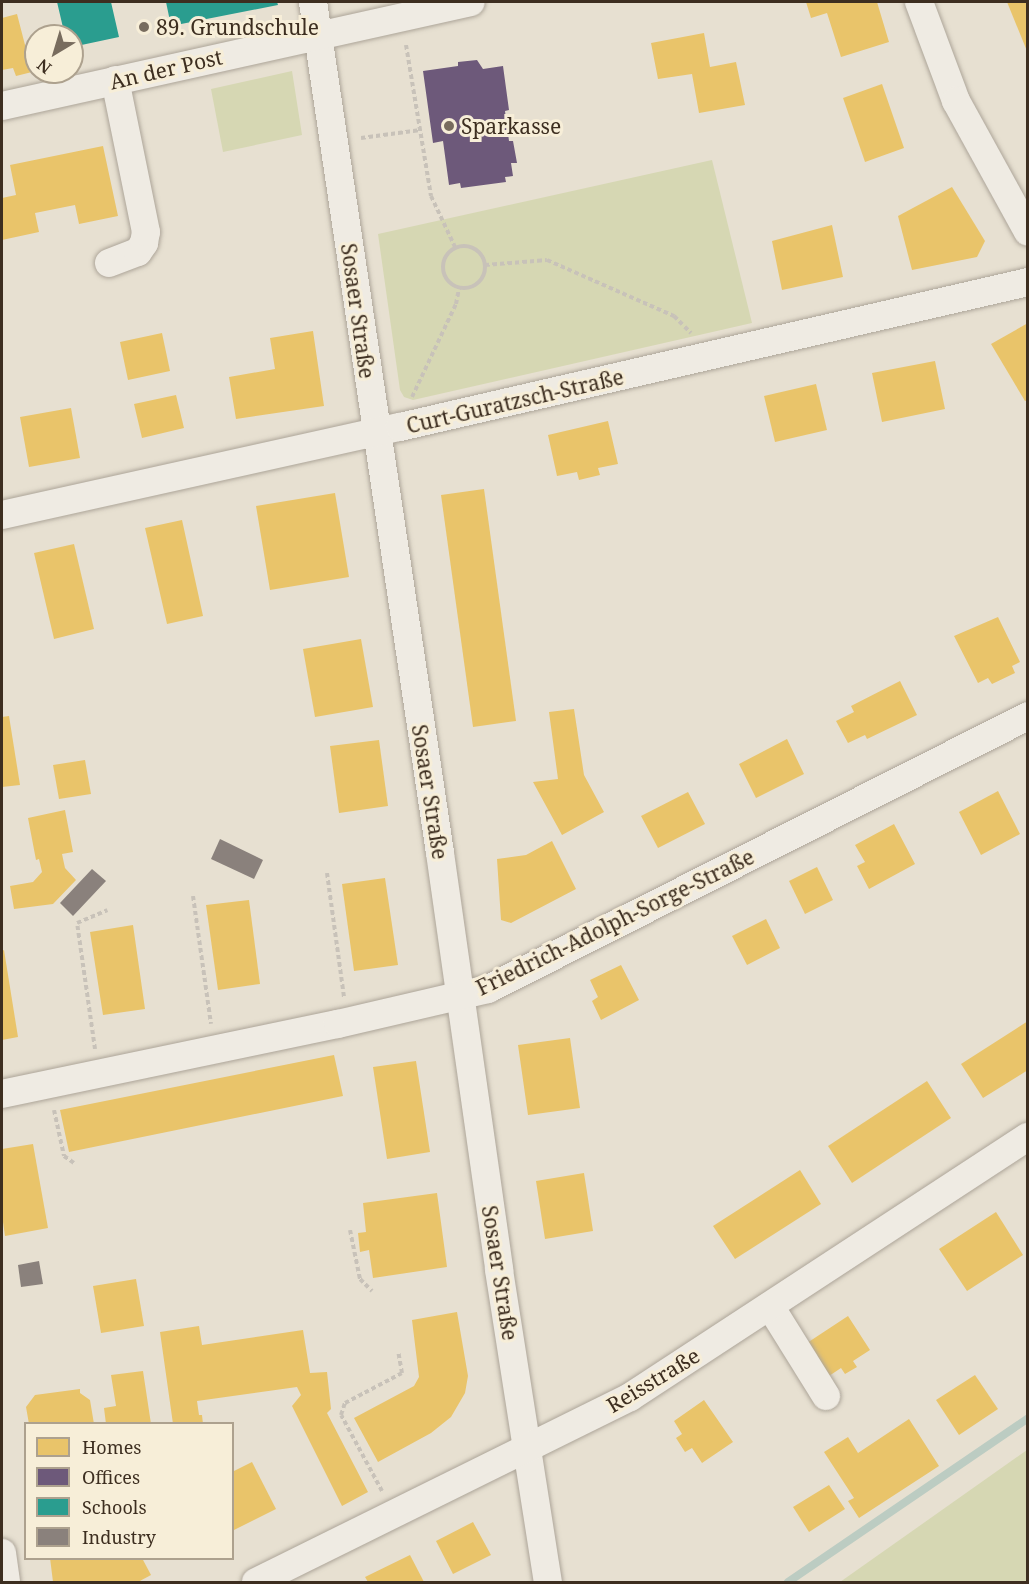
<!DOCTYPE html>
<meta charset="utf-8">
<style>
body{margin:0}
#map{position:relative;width:1029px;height:1584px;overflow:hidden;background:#e7e0d1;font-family:"Noto Serif",serif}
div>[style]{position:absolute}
.green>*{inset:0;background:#d6d7b3}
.homes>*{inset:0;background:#e9c46a}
.offices>*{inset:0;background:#6d597a}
.schools>*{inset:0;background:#2a9d8f}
.industry>*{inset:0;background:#8a817c}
.stream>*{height:8px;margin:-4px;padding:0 4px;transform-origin:4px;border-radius:4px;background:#bcccc2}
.path>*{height:4px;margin-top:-2px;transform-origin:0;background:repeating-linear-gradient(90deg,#c8c2b9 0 4.5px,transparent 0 7.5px)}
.path>.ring{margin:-2px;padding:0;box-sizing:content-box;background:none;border:4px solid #c8c2b9;border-radius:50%}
.roads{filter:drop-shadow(0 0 2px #ada599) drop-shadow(0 0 2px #ada599)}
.minor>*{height:28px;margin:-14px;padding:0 14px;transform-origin:14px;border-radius:14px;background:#efebe3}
.dots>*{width:16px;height:16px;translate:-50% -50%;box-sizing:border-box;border:3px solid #f7eed8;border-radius:50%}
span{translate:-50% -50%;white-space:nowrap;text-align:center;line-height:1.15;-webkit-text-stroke:6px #f7eed8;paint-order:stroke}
.poi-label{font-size:21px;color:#3d2e20}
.left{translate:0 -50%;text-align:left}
.street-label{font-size:21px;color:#3d2e20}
.frame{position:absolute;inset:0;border:3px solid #3d2e20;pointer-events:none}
.legend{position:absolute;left:24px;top:1422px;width:210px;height:138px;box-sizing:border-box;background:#f7eed8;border:2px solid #ada18e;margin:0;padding:8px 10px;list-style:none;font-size:18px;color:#3d2e20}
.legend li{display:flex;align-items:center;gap:12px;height:30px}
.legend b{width:30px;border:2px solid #ada18e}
.north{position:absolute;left:24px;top:24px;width:60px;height:60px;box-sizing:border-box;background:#f7eed8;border:2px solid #ada18e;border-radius:50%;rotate:218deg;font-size:16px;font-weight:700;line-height:24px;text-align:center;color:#3d2e20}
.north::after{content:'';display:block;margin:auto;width:21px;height:27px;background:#786c5e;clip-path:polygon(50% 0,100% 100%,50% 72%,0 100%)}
</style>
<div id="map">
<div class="green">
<div style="clip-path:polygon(292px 71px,302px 135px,223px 152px,211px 89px)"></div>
<div style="clip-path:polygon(712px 160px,752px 323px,413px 400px,404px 397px,400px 390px,378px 234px)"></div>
<div style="clip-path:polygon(1027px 1450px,1027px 1582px,840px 1582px)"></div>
</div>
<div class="homes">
<div style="clip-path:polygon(806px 2px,877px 2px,889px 42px,841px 57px,827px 13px,811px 18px)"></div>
<div style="clip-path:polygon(1007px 2px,1028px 2px,1028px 51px,1027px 51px)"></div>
<div style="clip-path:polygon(17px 14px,32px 72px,16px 76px,13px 68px,2px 70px,2px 18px)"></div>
<div style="clip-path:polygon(704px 33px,710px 67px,736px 62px,745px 105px,699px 113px,692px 74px,658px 79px,651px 43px)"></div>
<div style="clip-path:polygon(882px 84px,904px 148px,865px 162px,843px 98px)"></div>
<div style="clip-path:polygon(103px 146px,118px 216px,79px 224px,75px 205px,35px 213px,39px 232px,2px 240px,2px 198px,16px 195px,10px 165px)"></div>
<div style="clip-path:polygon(952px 187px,985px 241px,977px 257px,912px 270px,898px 216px)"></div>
<div style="clip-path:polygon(832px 225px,843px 277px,782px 290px,772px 241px)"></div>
<div style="clip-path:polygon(1028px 323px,1028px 400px,1025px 401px,991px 344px)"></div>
<div style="clip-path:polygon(313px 331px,324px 406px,236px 419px,229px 377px,275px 369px,270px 338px)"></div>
<div style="clip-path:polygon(162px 333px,170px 371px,128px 380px,120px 342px)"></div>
<div style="clip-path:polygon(935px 361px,945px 409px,882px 422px,872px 373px)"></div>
<div style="clip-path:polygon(816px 384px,827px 430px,775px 442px,764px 396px)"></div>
<div style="clip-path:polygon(176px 395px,184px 428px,142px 438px,134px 404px)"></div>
<div style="clip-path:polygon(71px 408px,80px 458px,29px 467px,20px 417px)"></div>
<div style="clip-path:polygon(608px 421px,618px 464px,598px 468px,600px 475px,579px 480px,577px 472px,557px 476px,548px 435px)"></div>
<div style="clip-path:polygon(484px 489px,516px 721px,473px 727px,441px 495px)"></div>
<div style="clip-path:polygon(335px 493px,349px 577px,270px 590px,256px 506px)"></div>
<div style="clip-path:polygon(182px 520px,203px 616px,167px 624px,145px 528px)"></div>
<div style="clip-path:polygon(74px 544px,94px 629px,54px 639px,34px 553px)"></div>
<div style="clip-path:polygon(998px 617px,1020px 662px,1012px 666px,1015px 673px,992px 684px,988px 678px,978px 683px,954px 636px)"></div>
<div style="clip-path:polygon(361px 639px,373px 707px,315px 717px,303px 649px)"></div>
<div style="clip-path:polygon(900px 681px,917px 715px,867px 739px,865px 735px,848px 743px,836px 721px,854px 712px,851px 706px)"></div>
<div style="clip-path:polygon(574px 709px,584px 775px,604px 812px,562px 835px,533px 782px,558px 779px,549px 712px)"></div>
<div style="clip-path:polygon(9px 716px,20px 785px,2px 787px,2px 717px)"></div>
<div style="clip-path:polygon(787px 739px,804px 774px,756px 798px,739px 764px)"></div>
<div style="clip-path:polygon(379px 740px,388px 806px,339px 813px,330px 746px)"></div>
<div style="clip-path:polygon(85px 760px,91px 794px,59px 799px,53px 765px)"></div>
<div style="clip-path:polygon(998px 791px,1020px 834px,981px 855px,959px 812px)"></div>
<div style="clip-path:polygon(688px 792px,705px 824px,658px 848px,641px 816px)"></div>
<div style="clip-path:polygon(65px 810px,73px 852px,62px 854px,65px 868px,76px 880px,53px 904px,14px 909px,10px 886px,33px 882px,42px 872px,39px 859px,36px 860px,28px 818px)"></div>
<div style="clip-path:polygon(894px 824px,915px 864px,869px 889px,857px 866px,865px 862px,855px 845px)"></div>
<div style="clip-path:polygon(552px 841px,576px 889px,511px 923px,501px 920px,497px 859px,526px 855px)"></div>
<div style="clip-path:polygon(817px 867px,833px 900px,805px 914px,789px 881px)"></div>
<div style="clip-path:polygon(385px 878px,398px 965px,354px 971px,342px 884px)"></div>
<div style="clip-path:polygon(249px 900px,260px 984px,218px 990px,206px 905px)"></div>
<div style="clip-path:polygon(766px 919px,780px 948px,747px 965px,732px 936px)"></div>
<div style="clip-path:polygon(133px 925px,145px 1009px,103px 1015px,90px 932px)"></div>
<div style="clip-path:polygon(4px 950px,18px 1037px,2px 1040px,2px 951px)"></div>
<div style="clip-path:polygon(621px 965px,639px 1000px,601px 1020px,592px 1001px,598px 997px,590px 980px)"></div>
<div style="clip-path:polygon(1028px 1021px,1028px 1070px,983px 1098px,961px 1064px)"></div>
<div style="clip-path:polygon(570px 1038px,580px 1108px,528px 1115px,518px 1045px)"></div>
<div style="clip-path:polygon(334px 1055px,343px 1096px,69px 1152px,60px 1110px)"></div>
<div style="clip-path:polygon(416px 1061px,430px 1152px,387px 1159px,373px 1067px)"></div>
<div style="clip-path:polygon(927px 1081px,951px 1118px,852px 1183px,828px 1146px)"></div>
<div style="clip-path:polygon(33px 1144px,48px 1228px,5px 1236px,2px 1215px,2px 1149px)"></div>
<div style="clip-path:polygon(800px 1170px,821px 1204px,735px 1259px,713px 1226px)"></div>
<div style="clip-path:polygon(584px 1173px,593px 1231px,545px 1239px,536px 1181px)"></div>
<div style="clip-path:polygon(437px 1193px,447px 1267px,373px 1278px,369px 1250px,360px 1252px,358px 1233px,366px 1232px,363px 1203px)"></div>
<div style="clip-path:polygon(996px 1212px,1023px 1255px,967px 1291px,939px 1249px)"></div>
<div style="clip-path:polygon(136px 1279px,144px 1326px,101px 1333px,93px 1286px)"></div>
<div style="clip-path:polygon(457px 1312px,468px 1376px,465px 1393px,451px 1417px,431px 1433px,378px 1462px,354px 1418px,414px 1386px,419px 1377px,412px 1320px)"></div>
<div style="clip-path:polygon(848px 1316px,870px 1350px,853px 1361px,857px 1367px,845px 1374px,841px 1368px,829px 1376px,807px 1343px)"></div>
<div style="clip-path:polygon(199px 1326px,202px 1345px,303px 1330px,310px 1373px,327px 1372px,331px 1409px,327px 1413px,368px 1492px,342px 1506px,292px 1406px,301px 1395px,297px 1387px,197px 1401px,199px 1415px,202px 1415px,203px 1424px,173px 1424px,160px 1332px)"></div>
<div style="clip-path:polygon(143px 1371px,151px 1424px,106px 1424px,104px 1408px,116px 1406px,111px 1375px)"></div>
<div style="clip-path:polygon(975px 1375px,998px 1409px,959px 1435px,936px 1400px)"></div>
<div style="clip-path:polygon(80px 1389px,80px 1393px,90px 1400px,94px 1424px,29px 1424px,26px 1407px,35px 1395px)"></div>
<div style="clip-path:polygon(704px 1400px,733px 1442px,702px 1463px,692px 1448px,685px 1452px,676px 1438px,682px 1434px,674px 1421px)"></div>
<div style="clip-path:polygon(909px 1419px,939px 1466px,859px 1518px,848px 1501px,854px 1498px,824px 1452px,848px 1437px,858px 1453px)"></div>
<div style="clip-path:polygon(252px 1462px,276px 1509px,232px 1531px,232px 1472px)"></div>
<div style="clip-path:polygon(829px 1485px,845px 1509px,809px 1532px,793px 1507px)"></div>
<div style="clip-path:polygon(473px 1522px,491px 1555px,453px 1574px,436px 1541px)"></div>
<div style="clip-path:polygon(410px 1555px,424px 1582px,368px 1582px,365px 1577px)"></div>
<div style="clip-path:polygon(50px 1558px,142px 1558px,151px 1575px,138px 1582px,53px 1582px)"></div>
</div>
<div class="offices">
<div style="clip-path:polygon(477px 60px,483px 69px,503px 66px,509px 110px,505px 111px,509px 141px,513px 141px,517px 163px,511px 163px,513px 176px,505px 177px,506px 182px,461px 188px,460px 183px,449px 185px,443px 141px,433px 143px,423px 71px,458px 66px,458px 62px)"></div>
</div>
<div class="schools">
<div style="clip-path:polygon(57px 2px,111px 2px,119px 37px,72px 47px,72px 36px,65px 36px)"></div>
<div style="clip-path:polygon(166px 2px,277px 2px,278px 5px,171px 26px)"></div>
</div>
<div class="industry">
<div style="clip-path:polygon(220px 839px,263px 860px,254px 879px,211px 859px)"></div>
<div style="clip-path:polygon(92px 869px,106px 881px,73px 916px,60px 903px)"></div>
<div style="clip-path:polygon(39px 1261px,43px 1284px,21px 1287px,18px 1265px)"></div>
</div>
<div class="stream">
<div style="left:788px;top:1582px;width:291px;rotate:-34.3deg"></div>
</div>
<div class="path">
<div style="left:406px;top:45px;width:153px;rotate:80.6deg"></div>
<div style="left:431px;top:196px;width:56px;rotate:64.8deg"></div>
<div style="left:361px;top:138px;width:60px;rotate:-7.7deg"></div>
<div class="ring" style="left:443px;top:246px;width:38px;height:38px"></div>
<div style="left:485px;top:265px;width:62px;rotate:-4.6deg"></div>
<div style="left:547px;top:260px;width:139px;rotate:23.8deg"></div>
<div style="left:674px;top:316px;width:24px;rotate:45deg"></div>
<div style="left:412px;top:397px;width:103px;rotate:-64.7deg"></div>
<div style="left:456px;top:304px;width:16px;rotate:-79deg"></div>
<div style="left:327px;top:873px;width:125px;rotate:82.2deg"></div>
<div style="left:193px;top:896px;width:129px;rotate:82deg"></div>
<div style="left:95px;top:1049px;width:127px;rotate:-98.1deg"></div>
<div style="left:77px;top:923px;width:33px;rotate:-23deg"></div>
<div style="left:54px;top:1110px;width:47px;rotate:77.7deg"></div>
<div style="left:64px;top:1156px;width:12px;rotate:35deg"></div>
<div style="left:350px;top:1230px;width:50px;rotate:78.5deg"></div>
<div style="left:360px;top:1279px;width:17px;rotate:45deg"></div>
<div style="left:382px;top:1491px;width:86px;rotate:-118.3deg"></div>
<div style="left:341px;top:1415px;width:13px;rotate:-72deg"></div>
<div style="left:345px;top:1403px;width:64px;rotate:-27.8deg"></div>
<div style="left:402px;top:1373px;width:22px;rotate:-100deg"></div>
</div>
<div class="roads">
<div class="minor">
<div style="left:313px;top:2px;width:860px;rotate:81.51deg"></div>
<div style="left:440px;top:853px;width:421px;rotate:81.9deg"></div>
<div style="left:499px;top:1270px;width:316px;rotate:81.1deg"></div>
<div style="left:919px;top:2px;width:106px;rotate:69.5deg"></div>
<div style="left:956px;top:101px;width:149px;rotate:61.2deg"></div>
<div style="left:2px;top:106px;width:480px;rotate:-12.5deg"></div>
<div style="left:109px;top:263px;width:31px;rotate:-21deg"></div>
<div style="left:138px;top:252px;width:11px;rotate:-56deg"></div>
<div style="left:144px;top:243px;width:11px;rotate:-80deg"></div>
<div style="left:146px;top:232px;width:155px;rotate:-101.5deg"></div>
<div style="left:2px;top:515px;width:408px;rotate:-12.5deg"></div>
<div style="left:400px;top:427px;width:645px;rotate:-13deg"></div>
<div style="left:2px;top:1094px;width:343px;rotate:-11.8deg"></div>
<div style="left:338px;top:1024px;width:154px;rotate:-13.1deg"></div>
<div style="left:488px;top:989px;width:605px;rotate:-26.82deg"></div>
<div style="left:770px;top:1306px;width:106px;rotate:58.1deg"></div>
<div style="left:2px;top:1553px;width:29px;rotate:82deg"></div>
<div style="left:256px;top:1582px;width:417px;rotate:-26.3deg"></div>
<div style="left:630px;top:1397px;width:475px;rotate:-33.2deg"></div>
</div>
</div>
<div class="dots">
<div style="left:144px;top:27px;background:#786c5e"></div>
<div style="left:449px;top:126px;background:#786c5e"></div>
</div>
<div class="poi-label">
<span class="left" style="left:156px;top:27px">89. Grundschule</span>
<span class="left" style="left:461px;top:126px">Sparkasse</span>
</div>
<div class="street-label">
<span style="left:166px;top:69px;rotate:-13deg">An der Post</span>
<span style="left:358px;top:311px;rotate:82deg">Sosaer Straße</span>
<span style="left:515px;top:401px;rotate:-13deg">Curt-Guratzsch-Straße</span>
<span style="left:430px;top:792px;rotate:81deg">Sosaer Straße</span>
<span style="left:615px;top:922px;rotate:-26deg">Friedrich-Adolph-Sorge-Straße</span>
<span style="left:500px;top:1273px;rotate:81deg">Sosaer Straße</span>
<span style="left:653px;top:1380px;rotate:-31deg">Reisstraße</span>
</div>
<div class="frame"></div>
<ul class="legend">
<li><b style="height:16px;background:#e9c46a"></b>Homes</li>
<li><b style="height:16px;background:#6d597a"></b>Offices</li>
<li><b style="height:16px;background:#2a9d8f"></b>Schools</li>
<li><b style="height:16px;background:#8a817c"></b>Industry</li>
</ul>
<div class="north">N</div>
</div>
